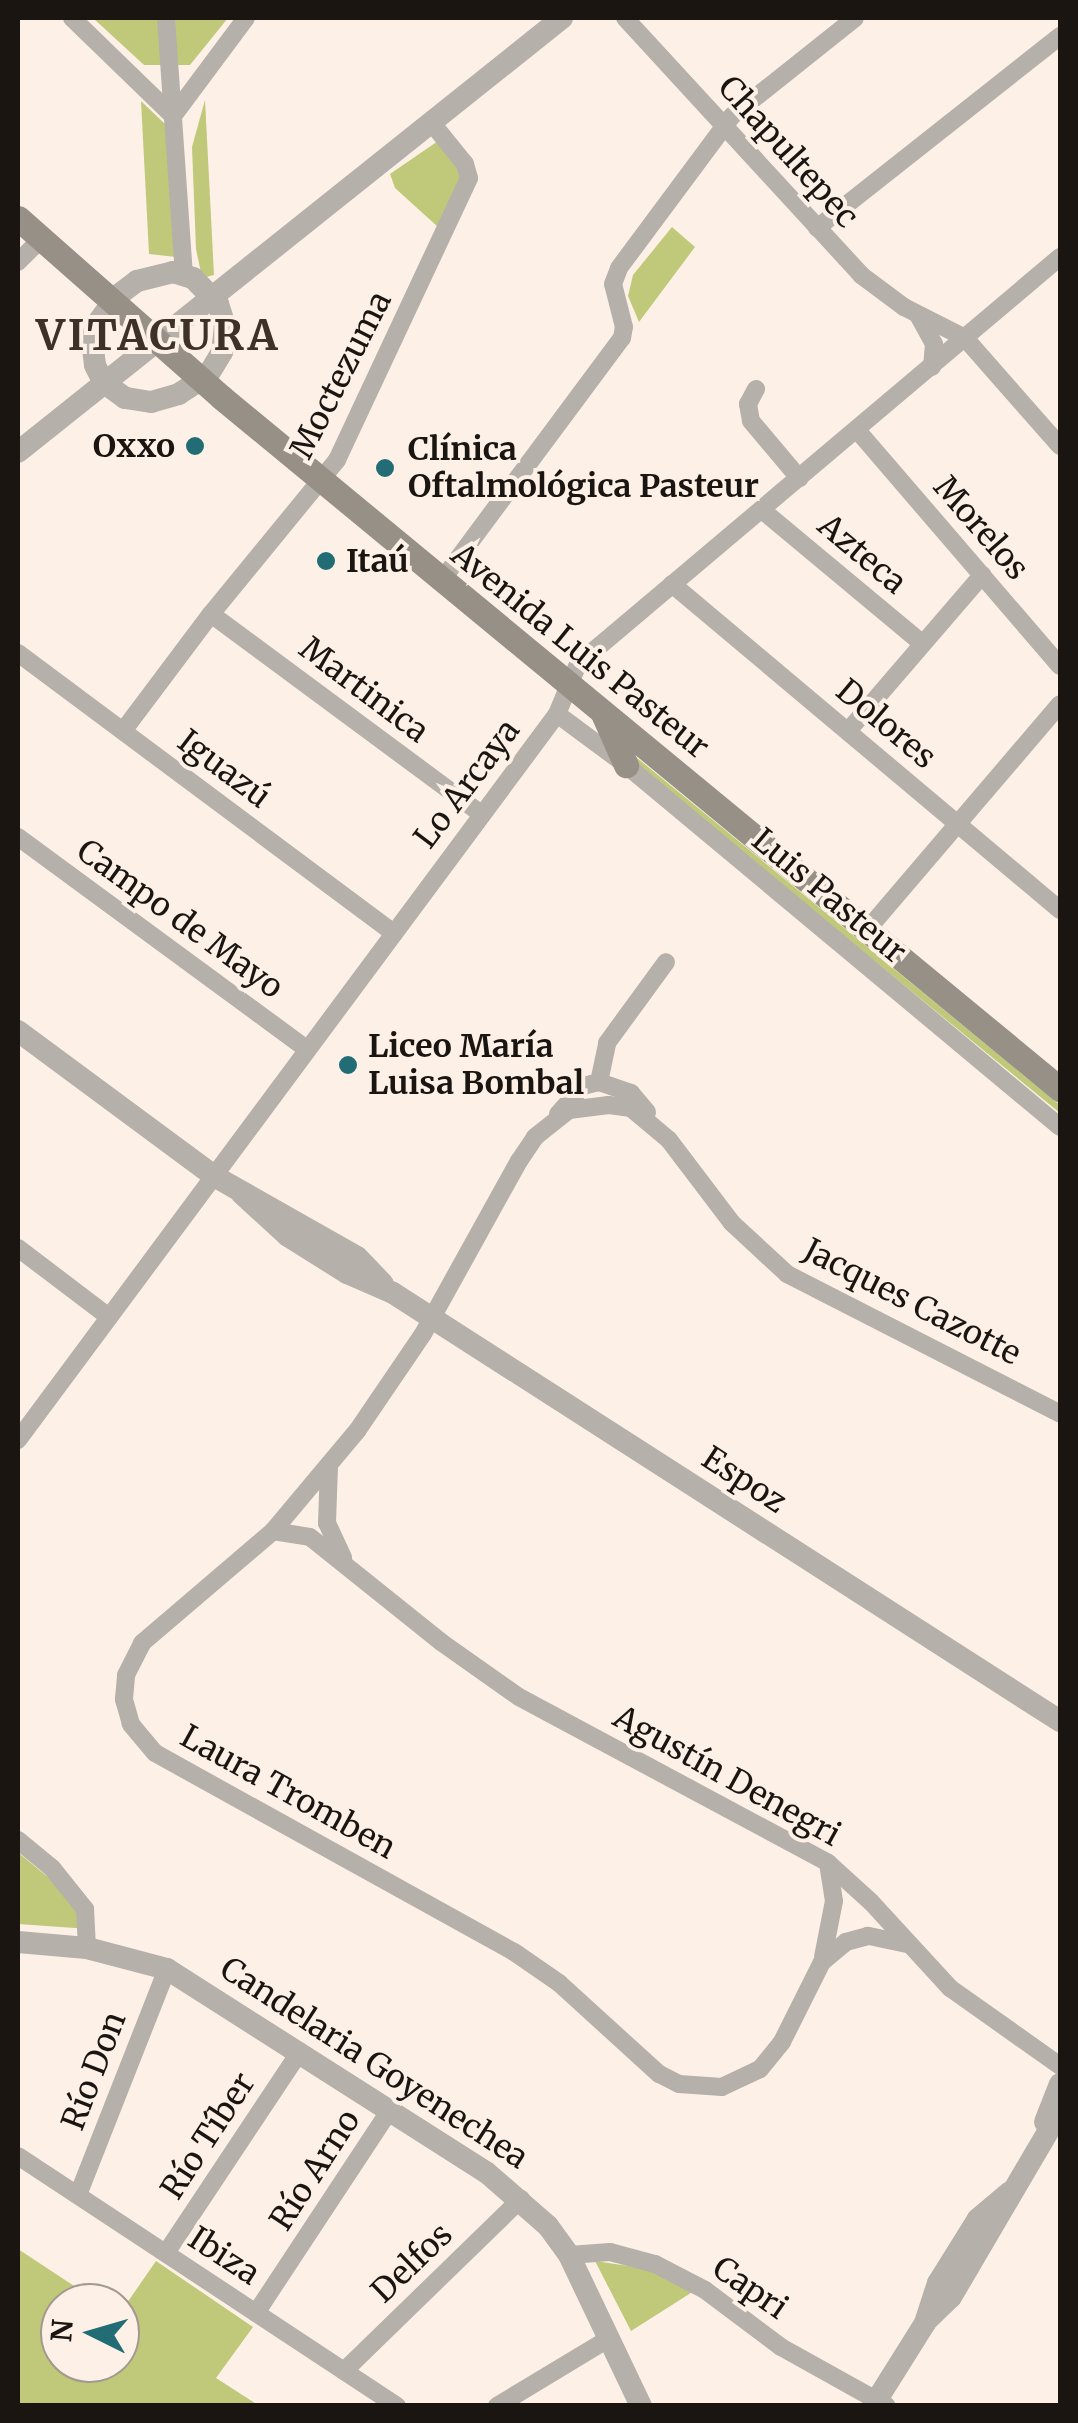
<!DOCTYPE html>
<meta charset="utf-8">
<style>
body{margin:0}
#map{position:relative;width:1078px;height:2423px;overflow:hidden;background:#fdf1e7;font-family:Merriweather,serif}
div>[style]{position:absolute}
.green>*{inset:0;background:#c0c979}
.minor>*{height:18px;margin:-9px;padding:0 9px;transform-origin:9px;border-radius:9px;background:#b5b0aa}
.tertiary>*{height:22px;margin:-11px;padding:0 11px;transform-origin:11px;border-radius:11px;background:#b5b0aa}
.secondary>*{height:25px;margin:-12.5px;padding:0 12.5px;transform-origin:12.5px;border-radius:12.5px;background:#979087}
.dots>*{width:28px;height:28px;translate:-50% -50%;box-sizing:border-box;border:5px solid #fdf1e7;border-radius:50%}
span{translate:-50% -50%;white-space:nowrap;text-align:center;line-height:1.15;-webkit-text-stroke:8px #fdf1e7;paint-order:stroke}
.street-label{font-size:32px;color:#1a1511}
.poi-label{font-size:32px;color:#1a1511;font-weight:700}
.right{translate:-100% -50%;text-align:right}
.left{translate:0 -50%;text-align:left}
.district-label{font-size:42px;color:#3e3228;font-weight:700;letter-spacing:2.5px}
.frame{position:absolute;inset:0;border:20px solid #1a1511;pointer-events:none}
.north{position:absolute;left:40px;top:2283px;width:100px;height:100px;box-sizing:border-box;background:#fdf1e7;border:2px solid #a29991;border-radius:50%;rotate:275deg;font-size:28px;font-weight:700;line-height:40px;text-align:center;color:#1a1511}
.north::after{content:'';display:block;margin:auto;width:35px;height:45px;background:#226d75;clip-path:polygon(50% 0,100% 100%,50% 72%,0 100%)}
</style>
<div id="map">
<div class="green">
<div style="clip-path:polygon(93px 18px,228px 18px,190px 65px,144px 65px)"></div>
<div style="clip-path:polygon(205px 100px,214px 275px,206px 277px,201px 273px,196px 249px,192px 147px)"></div>
<div style="clip-path:polygon(141px 101px,165px 124px,176px 257px,149px 254px)"></div>
<div style="clip-path:polygon(438px 141px,460px 167px,461px 176px,438px 227px,395px 188px,390px 174px)"></div>
<div style="clip-path:polygon(672px 227px,695px 247px,639px 322px,628px 296px,633px 275px)"></div>
<div style="clip-path:polygon(625px 748px,1060px 1105px,1060px 1113px,628px 759px)"></div>
<div style="clip-path:polygon(20px 1854px,66px 1892px,89px 1929px,18px 1924px)"></div>
<div style="clip-path:polygon(18px 2249px,100px 2303px,60px 2303px,60px 2363px,120px 2363px,120px 2313px,156px 2261px,253px 2327px,216px 2378px,258px 2405px,18px 2405px)"></div>
<div style="clip-path:polygon(595px 2261px,649px 2269px,694px 2291px,631px 2331px)"></div>
</div>
<div class="minor">
<div style="left:72px;top:18px;width:141px;rotate:44.1deg"></div>
<div style="left:173px;top:116px;width:122px;rotate:-53.3deg"></div>
<div style="left:166px;top:18px;width:257px;rotate:86deg"></div>
<div style="left:625px;top:18px;width:349px;rotate:47.4deg"></div>
<div style="left:861px;top:275px;width:54px;rotate:36.7deg"></div>
<div style="left:904px;top:307px;width:68px;rotate:26.9deg"></div>
<div style="left:965px;top:338px;width:144px;rotate:48.7deg"></div>
<div style="left:817px;top:228px;width:310px;rotate:-38.3deg"></div>
<div style="left:18px;top:262px;width:31px;rotate:-45deg"></div>
<div style="left:918px;top:315px;width:33px;rotate:61deg"></div>
<div style="left:934px;top:344px;width:23px;rotate:95deg"></div>
<div style="left:756px;top:389px;width:17px;rotate:118deg"></div>
<div style="left:748px;top:404px;width:17px;rotate:80deg"></div>
<div style="left:751px;top:421px;width:75px;rotate:49.9deg"></div>
<div style="left:857px;top:430px;width:311px;rotate:49.3deg"></div>
<div style="left:762px;top:510px;width:209px;rotate:39.8deg"></div>
<div style="left:442px;top:580px;width:302px;rotate:-53.4deg"></div>
<div style="left:622px;top:338px;width:11px;rotate:-80deg"></div>
<div style="left:624px;top:327px;width:44px;rotate:-104.3deg"></div>
<div style="left:613px;top:284px;width:17px;rotate:-69deg"></div>
<div style="left:619px;top:268px;width:189px;rotate:-53.4deg"></div>
<div style="left:732px;top:116px;width:157px;rotate:-38.5deg"></div>
<div style="left:672px;top:584px;width:507px;rotate:40.04deg"></div>
<div style="left:211px;top:614px;width:336px;rotate:36.5deg"></div>
<div style="left:18px;top:653px;width:469px;rotate:36.7deg"></div>
<div style="left:557px;top:714px;width:86px;rotate:36.5deg"></div>
<div style="left:626px;top:765px;width:565px;rotate:39.83deg"></div>
<div style="left:123px;top:731px;width:146px;rotate:-53.1deg"></div>
<div style="left:211px;top:614px;width:199px;rotate:-50.7deg"></div>
<div style="left:337px;top:460px;width:311px;rotate:-64.9deg"></div>
<div style="left:469px;top:178px;width:15px;rotate:-106deg"></div>
<div style="left:465px;top:164px;width:54px;rotate:-129deg"></div>
<div style="left:848px;top:731px;width:206px;rotate:-49.3deg"></div>
<div style="left:18px;top:837px;width:358px;rotate:36.3deg"></div>
<div style="left:867px;top:930px;width:297px;rotate:-49.5deg"></div>
<div style="left:599px;top:1082px;width:40px;rotate:-78deg"></div>
<div style="left:607px;top:1043px;width:100px;rotate:-53.9deg"></div>
<div style="left:558px;top:1114px;width:38px;rotate:-48deg"></div>
<div style="left:583px;top:1086px;width:16px;rotate:-14deg"></div>
<div style="left:599px;top:1082px;width:34px;rotate:19deg"></div>
<div style="left:631px;top:1093px;width:25px;rotate:50deg"></div>
<div style="left:18px;top:1248px;width:114px;rotate:37.2deg"></div>
<div style="left:18px;top:1440px;width:904px;rotate:-53.41deg"></div>
<div style="left:557px;top:714px;width:54px;rotate:-67.2deg"></div>
<div style="left:578px;top:664px;width:631px;rotate:-40.18deg"></div>
<div style="left:329px;top:1466px;width:57px;rotate:92deg"></div>
<div style="left:327px;top:1523px;width:38px;rotate:65deg"></div>
<div style="left:273px;top:1531px;width:37px;rotate:9deg"></div>
<div style="left:310px;top:1537px;width:168px;rotate:38.7deg"></div>
<div style="left:441px;top:1642px;width:95px;rotate:35.2deg"></div>
<div style="left:519px;top:1697px;width:351px;rotate:28.2deg"></div>
<div style="left:828px;top:1863px;width:58px;rotate:42.2deg"></div>
<div style="left:871px;top:1902px;width:117px;rotate:47.4deg"></div>
<div style="left:950px;top:1988px;width:135px;rotate:35.3deg"></div>
<div style="left:18px;top:1840px;width:44px;rotate:39.5deg"></div>
<div style="left:52px;top:1868px;width:53px;rotate:51.2deg"></div>
<div style="left:85px;top:1909px;width:39px;rotate:87deg"></div>
<div style="left:907px;top:1944px;width:40px;rotate:-168deg"></div>
<div style="left:868px;top:1936px;width:23px;rotate:165deg"></div>
<div style="left:846px;top:1942px;width:31px;rotate:140deg"></div>
<div style="left:822px;top:1962px;width:89px;rotate:116.6deg"></div>
<div style="left:782px;top:2042px;width:35px;rotate:129deg"></div>
<div style="left:760px;top:2069px;width:42px;rotate:154.7deg"></div>
<div style="left:722px;top:2087px;width:43px;rotate:-176deg"></div>
<div style="left:679px;top:2084px;width:22px;rotate:-153deg"></div>
<div style="left:659px;top:2074px;width:135px;rotate:-137.7deg"></div>
<div style="left:559px;top:1983px;width:55px;rotate:-145.4deg"></div>
<div style="left:514px;top:1952px;width:410px;rotate:-151deg"></div>
<div style="left:155px;top:1753px;width:38px;rotate:-130deg"></div>
<div style="left:131px;top:1724px;width:26px;rotate:-106deg"></div>
<div style="left:124px;top:1699px;width:24px;rotate:-85deg"></div>
<div style="left:126px;top:1675px;width:36px;rotate:-63deg"></div>
<div style="left:142px;top:1643px;width:172px;rotate:-40.5deg"></div>
<div style="left:273px;top:1531px;width:131px;rotate:-50deg"></div>
<div style="left:357px;top:1431px;width:117px;rotate:-55.8deg"></div>
<div style="left:423px;top:1334px;width:198px;rotate:-61deg"></div>
<div style="left:519px;top:1161px;width:29px;rotate:-56deg"></div>
<div style="left:535px;top:1137px;width:43px;rotate:-38.5deg"></div>
<div style="left:569px;top:1110px;width:40px;rotate:-7.1deg"></div>
<div style="left:609px;top:1105px;width:22px;rotate:8deg"></div>
<div style="left:631px;top:1108px;width:50px;rotate:40.1deg"></div>
<div style="left:669px;top:1140px;width:104px;rotate:52.8deg"></div>
<div style="left:732px;top:1223px;width:75px;rotate:42.8deg"></div>
<div style="left:787px;top:1274px;width:307px;rotate:27.1deg"></div>
<div style="left:823px;top:1957px;width:57px;rotate:-78.9deg"></div>
<div style="left:834px;top:1901px;width:38px;rotate:-99deg"></div>
<div style="left:18px;top:2156px;width:454px;rotate:33.4deg"></div>
<div style="left:78px;top:2195px;width:243px;rotate:-68.5deg"></div>
<div style="left:166px;top:2253px;width:242px;rotate:-56.4deg"></div>
<div style="left:569px;top:2255px;width:41px;rotate:-4.2deg"></div>
<div style="left:610px;top:2252px;width:47px;rotate:14.9deg"></div>
<div style="left:655px;top:2264px;width:56px;rotate:27.5deg"></div>
<div style="left:705px;top:2290px;width:95px;rotate:36.9deg"></div>
<div style="left:781px;top:2347px;width:121px;rotate:29.1deg"></div>
<div style="left:256px;top:2313px;width:243px;rotate:-56.6deg"></div>
<div style="left:344px;top:2371px;width:247px;rotate:-44.2deg"></div>
<div style="left:497px;top:2406px;width:130px;rotate:-31.1deg"></div>
</div>
<div class="tertiary">
<div style="left:173px;top:272px;width:21px;rotate:17deg"></div>
<div style="left:193px;top:278px;width:36px;rotate:46deg"></div>
<div style="left:218px;top:304px;width:22px;rotate:72deg"></div>
<div style="left:225px;top:325px;width:27px;rotate:96deg"></div>
<div style="left:222px;top:352px;width:27px;rotate:121deg"></div>
<div style="left:208px;top:375px;width:35px;rotate:147deg"></div>
<div style="left:179px;top:394px;width:29px;rotate:164deg"></div>
<div style="left:151px;top:402px;width:26px;rotate:-171deg"></div>
<div style="left:125px;top:398px;width:26px;rotate:-144deg"></div>
<div style="left:104px;top:383px;width:20px;rotate:-117deg"></div>
<div style="left:95px;top:365px;width:24px;rotate:-97deg"></div>
<div style="left:92px;top:341px;width:16px;rotate:-76deg"></div>
<div style="left:96px;top:325px;width:36px;rotate:-54deg"></div>
<div style="left:117px;top:296px;width:25px;rotate:-37deg"></div>
<div style="left:137px;top:281px;width:37px;rotate:-14deg"></div>
<div style="left:18px;top:452px;width:696px;rotate:-38.58deg"></div>
<div style="left:18px;top:1031px;width:244px;rotate:36.5deg"></div>
<div style="left:214px;top:1176px;width:164px;rotate:29.5deg"></div>
<div style="left:357px;top:1257px;width:37px;rotate:46deg"></div>
<div style="left:242px;top:1194px;width:62px;rotate:42.4deg"></div>
<div style="left:288px;top:1236px;width:70px;rotate:32.1deg"></div>
<div style="left:347px;top:1273px;width:50px;rotate:23.5deg"></div>
<div style="left:393px;top:1293px;width:793px;rotate:32.69deg"></div>
<div style="left:18px;top:1942px;width:69px;rotate:5deg"></div>
<div style="left:87px;top:1948px;width:83px;rotate:14.7deg"></div>
<div style="left:167px;top:1969px;width:378px;rotate:32.5deg"></div>
<div style="left:486px;top:2172px;width:82px;rotate:41.1deg"></div>
<div style="left:548px;top:2226px;width:36px;rotate:54deg"></div>
<div style="left:569px;top:2255px;width:167px;rotate:64.5deg"></div>
<div style="left:1045px;top:2122px;width:41px;rotate:-68.5deg"></div>
<div style="left:927px;top:2320px;width:33px;rotate:-44deg"></div>
<div style="left:951px;top:2297px;width:216px;rotate:-59.6deg"></div>
<div style="left:873px;top:2406px;width:98px;rotate:-57.9deg"></div>
<div style="left:925px;top:2323px;width:42px;rotate:-72deg"></div>
<div style="left:938px;top:2283px;width:75px;rotate:-58deg"></div>
<div style="left:978px;top:2219px;width:42px;rotate:-40.2deg"></div>
</div>
<div class="secondary">
<div style="left:18px;top:218px;width:271px;rotate:41.4deg"></div>
<div style="left:221px;top:397px;width:1088px;rotate:39.52deg"></div>
<div style="left:604px;top:716px;width:54px;rotate:65.8deg"></div>
</div>
<div class="dots">
<div style="left:195px;top:446px;background:#226d75"></div>
<div style="left:385px;top:468px;background:#226d75"></div>
<div style="left:326px;top:561px;background:#226d75"></div>
<div style="left:348px;top:1065px;background:#226d75"></div>
</div>
<div class="street-label">
<span style="left:788px;top:152px;rotate:48deg">Chapultepec</span>
<span style="left:341px;top:375px;rotate:-63deg">Moctezuma</span>
<span style="left:981px;top:528px;rotate:49deg">Morelos</span>
<span style="left:862px;top:554px;rotate:40deg">Azteca</span>
<span style="left:580px;top:651px;rotate:39deg">Avenida Luis Pasteur</span>
<span style="left:364px;top:690px;rotate:37deg">Martinica</span>
<span style="left:886px;top:724px;rotate:40deg">Dolores</span>
<span style="left:224px;top:769px;rotate:37deg">Iguazú</span>
<span style="left:467px;top:784px;rotate:-53deg">Lo Arcaya</span>
<span style="left:829px;top:896px;rotate:40deg">Luis Pasteur</span>
<span style="left:180px;top:919px;rotate:36deg">Campo de Mayo</span>
<span style="left:912px;top:1302px;rotate:27deg">Jacques Cazotte</span>
<span style="left:744px;top:1480px;rotate:33deg">Espoz</span>
<span style="left:727px;top:1776px;rotate:29deg">Agustín Denegri</span>
<span style="left:288px;top:1792px;rotate:29deg">Laura Tromben</span>
<span style="left:374px;top:2063px;rotate:33deg">Candelaria Goyenechea</span>
<span style="left:94px;top:2071px;rotate:-69deg">Río Don</span>
<span style="left:208px;top:2136px;rotate:-57deg">Río Tíber</span>
<span style="left:315px;top:2170px;rotate:-57deg">Río Arno</span>
<span style="left:224px;top:2256px;rotate:33deg">Ibiza</span>
<span style="left:412px;top:2263px;rotate:-44deg">Delfos</span>
<span style="left:750px;top:2288px;rotate:35deg">Capri</span>
</div>
<div class="poi-label">
<span class="right" style="left:175px;top:446px">Oxxo</span>
<span class="left" style="left:408px;top:468px">Clínica<br>Oftalmológica Pasteur</span>
<span class="left" style="left:346px;top:561px">Itaú</span>
<span class="left" style="left:368px;top:1065px">Liceo María<br>Luisa Bombal</span>
</div>
<div class="district-label">
<span style="left:158px;top:335px">VITACURA</span>
</div>
<div class="frame"></div>
<div class="north">N</div>
</div>
